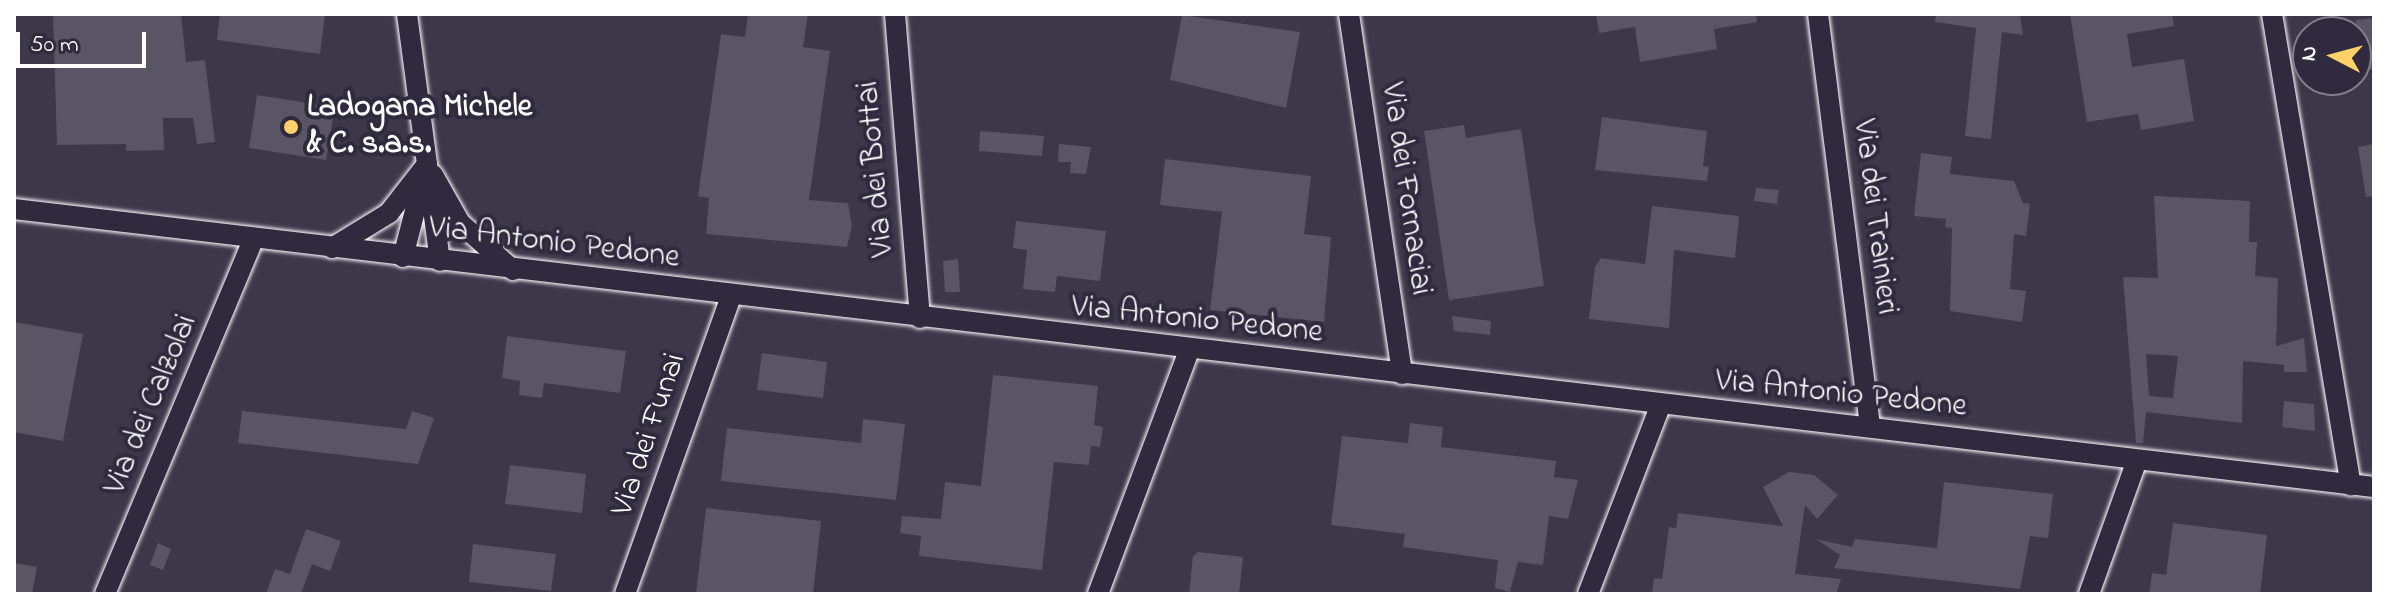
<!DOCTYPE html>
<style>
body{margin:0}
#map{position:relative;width:2388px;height:608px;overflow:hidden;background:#2f2a3d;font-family:"Indie Flower",sans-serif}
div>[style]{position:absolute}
.built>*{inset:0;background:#3c3749}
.building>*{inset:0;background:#595564}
.roads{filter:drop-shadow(0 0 2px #fff) drop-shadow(0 0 2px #fff)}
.minor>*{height:20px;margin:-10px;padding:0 10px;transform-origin:10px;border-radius:10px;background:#2f2a3d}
.dots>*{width:22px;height:22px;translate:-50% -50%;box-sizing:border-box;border:4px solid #2f2a3d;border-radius:50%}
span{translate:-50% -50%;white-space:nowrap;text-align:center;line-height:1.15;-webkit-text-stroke:8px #2f2a3d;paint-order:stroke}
.poi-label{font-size:32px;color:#fff;font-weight:700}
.left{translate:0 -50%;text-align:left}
.street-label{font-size:32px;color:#fff}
.frame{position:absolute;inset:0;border:16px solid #fff;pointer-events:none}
.north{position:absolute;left:2292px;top:16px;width:80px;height:80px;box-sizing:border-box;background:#2f2a3d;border:2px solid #827f8b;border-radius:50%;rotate:276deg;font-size:22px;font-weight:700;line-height:32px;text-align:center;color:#fff}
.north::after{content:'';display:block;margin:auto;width:28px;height:36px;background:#ffd166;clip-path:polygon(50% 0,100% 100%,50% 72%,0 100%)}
.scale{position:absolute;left:16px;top:32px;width:130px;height:36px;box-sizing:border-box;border:4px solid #fff;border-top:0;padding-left:10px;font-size:24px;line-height:28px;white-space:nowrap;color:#fff;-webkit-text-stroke:6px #2f2a3d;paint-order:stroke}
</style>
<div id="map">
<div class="built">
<div style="clip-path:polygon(evenodd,14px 14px,2374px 14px,2374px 594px,14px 594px,14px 14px,2308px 32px,2356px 32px,2356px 80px,2308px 80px,2308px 32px)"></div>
</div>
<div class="building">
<div style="clip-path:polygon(53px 14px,181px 14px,186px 62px,205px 60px,215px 142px,197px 144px,193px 118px,163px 118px,164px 150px,126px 151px,126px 144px,57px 145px)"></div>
<div style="clip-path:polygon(220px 14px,325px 15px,320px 54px,217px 40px)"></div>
<div style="clip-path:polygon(748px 14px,808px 14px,803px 47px,830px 51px,809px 200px,848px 203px,852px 226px,847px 247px,706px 234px,709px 198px,698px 196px,721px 34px,745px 37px)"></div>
<div style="clip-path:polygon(1596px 14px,1756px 14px,1757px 22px,1714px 29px,1717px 49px,1640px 62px,1635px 27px,1599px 33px)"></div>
<div style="clip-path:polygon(1936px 14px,2020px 14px,2023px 35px,2002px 32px,1991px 139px,1965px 136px,1976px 28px,1935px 22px)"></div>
<div style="clip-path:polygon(2070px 14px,2172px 14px,2174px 26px,2127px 34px,2132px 67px,2184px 59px,2194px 121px,2141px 130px,2138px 114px,2087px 122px)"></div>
<div style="clip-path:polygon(1182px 15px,1300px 32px,1286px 108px,1170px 80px)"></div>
<div style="clip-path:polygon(2374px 18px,2374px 69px,2356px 71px,2356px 20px)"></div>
<div style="clip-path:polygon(257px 95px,335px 107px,326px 160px,249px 148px)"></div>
<div style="clip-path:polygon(1602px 117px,1707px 131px,1703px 166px,1709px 167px,1707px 181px,1595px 170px)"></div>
<div style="clip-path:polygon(1464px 125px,1466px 138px,1521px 129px,1544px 286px,1449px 300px,1424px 131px)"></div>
<div style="clip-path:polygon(980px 131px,1044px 136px,1042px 156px,979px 151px)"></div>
<div style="clip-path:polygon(1059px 144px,1091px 147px,1086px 174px,1070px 173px,1071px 162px,1058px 162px)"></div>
<div style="clip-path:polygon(2374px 144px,2374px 196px,2366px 197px,2358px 147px)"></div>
<div style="clip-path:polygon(1921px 153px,1952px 157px,1950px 174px,2014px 181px,2023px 203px,2030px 204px,2026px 236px,2014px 234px,2010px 289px,2026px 291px,2022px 322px,1950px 311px,1952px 228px,1945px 227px,1946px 219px,1914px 216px)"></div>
<div style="clip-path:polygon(1165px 159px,1311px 176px,1304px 234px,1331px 237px,1324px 322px,1210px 310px,1222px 212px,1160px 205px)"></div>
<div style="clip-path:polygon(1756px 188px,1779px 190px,1777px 204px,1754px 201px)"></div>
<div style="clip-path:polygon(evenodd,2154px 196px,2250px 201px,2249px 242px,2257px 242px,2255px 276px,2278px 278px,2276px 346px,2304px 338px,2307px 372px,2284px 372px,2284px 365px,2243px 361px,2242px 423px,2146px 412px,2143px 443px,2136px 443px,2123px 277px,2158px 278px,2154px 196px,2146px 354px,2178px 356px,2173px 398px,2149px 396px,2146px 354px)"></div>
<div style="clip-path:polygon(1652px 206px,1739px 216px,1735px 258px,1674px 250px,1669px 328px,1589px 319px,1595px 267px,1601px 258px,1645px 264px)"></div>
<div style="clip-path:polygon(1016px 221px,1106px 231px,1100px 281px,1057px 276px,1055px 292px,1023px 289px,1027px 250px,1013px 248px)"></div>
<div style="clip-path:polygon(958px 259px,960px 292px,945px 292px,943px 261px)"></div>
<div style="clip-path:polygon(1452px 316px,1491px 321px,1490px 335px,1454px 331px)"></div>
<div style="clip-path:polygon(14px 322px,83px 334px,63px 441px,14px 432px)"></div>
<div style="clip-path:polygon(507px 336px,626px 351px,620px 393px,544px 383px,542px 398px,519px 395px,520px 381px,502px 378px)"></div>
<div style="clip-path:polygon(762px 353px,827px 362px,823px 398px,757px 390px)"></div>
<div style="clip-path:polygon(993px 375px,1098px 386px,1094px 425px,1103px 427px,1100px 447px,1091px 446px,1089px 465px,1054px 462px,1042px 570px,919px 556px,921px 536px,900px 533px,902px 516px,941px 519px,945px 482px,981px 486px)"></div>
<div style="clip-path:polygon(2284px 401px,2314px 404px,2315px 431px,2282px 427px)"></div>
<div style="clip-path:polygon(242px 411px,406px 429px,412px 411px,434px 418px,418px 464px,238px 443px)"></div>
<div style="clip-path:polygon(863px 419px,905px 424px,896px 500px,721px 481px,727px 428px,861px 443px)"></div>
<div style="clip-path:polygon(1410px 423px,1443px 427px,1441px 447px,1556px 461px,1554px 477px,1578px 480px,1568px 519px,1549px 516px,1543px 565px,1518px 562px,1510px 592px,1495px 588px,1498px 560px,1403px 547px,1405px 534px,1331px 525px,1342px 436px,1408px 443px)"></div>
<div style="clip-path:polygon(510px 465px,586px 474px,582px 513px,505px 504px)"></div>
<div style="clip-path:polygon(1789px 472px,1814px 475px,1838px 495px,1817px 519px,1805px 505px,1795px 574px,1841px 579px,1836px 594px,1652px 594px,1654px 578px,1662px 579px,1669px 527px,1676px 528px,1678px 513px,1783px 526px,1763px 487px)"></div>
<div style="clip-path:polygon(1944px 482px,2053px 494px,2048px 538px,2030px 536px,2020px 589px,1834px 568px,1840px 555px,1816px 539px,1852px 547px,1855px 539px,1937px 548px)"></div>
<div style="clip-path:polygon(706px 508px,821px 521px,813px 594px,696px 594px)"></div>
<div style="clip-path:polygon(2173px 523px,2267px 535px,2260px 594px,2149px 594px,2152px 573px,2166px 575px)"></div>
<div style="clip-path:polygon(306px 529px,341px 541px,330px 571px,312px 564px,301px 594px,266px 594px,275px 569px,290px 574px)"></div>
<div style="clip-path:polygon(158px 543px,171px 549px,163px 570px,150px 565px)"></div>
<div style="clip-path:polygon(473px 544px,556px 554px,551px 591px,469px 582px)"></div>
<div style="clip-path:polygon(1198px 552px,1243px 557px,1239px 594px,1189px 594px,1193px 556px)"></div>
<div style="clip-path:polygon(14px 563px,37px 567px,32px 594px,14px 594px)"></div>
</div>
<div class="roads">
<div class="minor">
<div style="left:407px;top:14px;width:249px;rotate:82.4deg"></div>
<div style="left:895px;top:14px;width:305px;rotate:85.3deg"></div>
<div style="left:1349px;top:14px;width:364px;rotate:81.6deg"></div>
<div style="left:1818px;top:14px;width:416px;rotate:82.8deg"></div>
<div style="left:2272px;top:14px;width:478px;rotate:80.5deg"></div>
<div style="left:433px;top:175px;width:55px;rotate:60.6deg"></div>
<div style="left:460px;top:223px;width:71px;rotate:41.6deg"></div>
<div style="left:14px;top:209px;width:2376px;rotate:6.72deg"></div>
<div style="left:332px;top:248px;width:67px;rotate:-31.6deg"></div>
<div style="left:389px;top:213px;width:62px;rotate:-52.2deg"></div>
<div style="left:403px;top:257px;width:84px;rotate:-75.5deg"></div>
<div style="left:105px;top:594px;width:386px;rotate:-67.3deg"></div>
<div style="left:625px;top:594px;width:316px;rotate:-70.4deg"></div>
<div style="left:1098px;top:594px;width:259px;rotate:-69.5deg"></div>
<div style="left:1588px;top:594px;width:201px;rotate:-69deg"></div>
<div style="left:2089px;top:594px;width:142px;rotate:-70.3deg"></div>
</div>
</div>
<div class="dots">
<div style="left:291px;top:127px;background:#ffd166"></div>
</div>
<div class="poi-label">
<span class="left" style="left:307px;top:127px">Ladogana Michele<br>&amp; C. s.a.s.</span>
</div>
<div class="street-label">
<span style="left:877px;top:169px;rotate:-95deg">Via dei Bottai</span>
<span style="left:1405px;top:189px;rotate:82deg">Via dei Fornaciai</span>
<span style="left:1874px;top:217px;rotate:83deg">Via dei Trainieri</span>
<span style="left:554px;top:244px;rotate:7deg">Via Antonio Pedone</span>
<span style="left:1197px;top:321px;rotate:6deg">Via Antonio Pedone</span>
<span style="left:1841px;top:395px;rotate:6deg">Via Antonio Pedone</span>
<span style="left:152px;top:405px;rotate:-67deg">Via dei Calzolai</span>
<span style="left:650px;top:435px;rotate:-71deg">Via dei Funai</span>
</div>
<div class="frame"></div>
<div class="north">N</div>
<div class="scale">50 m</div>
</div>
